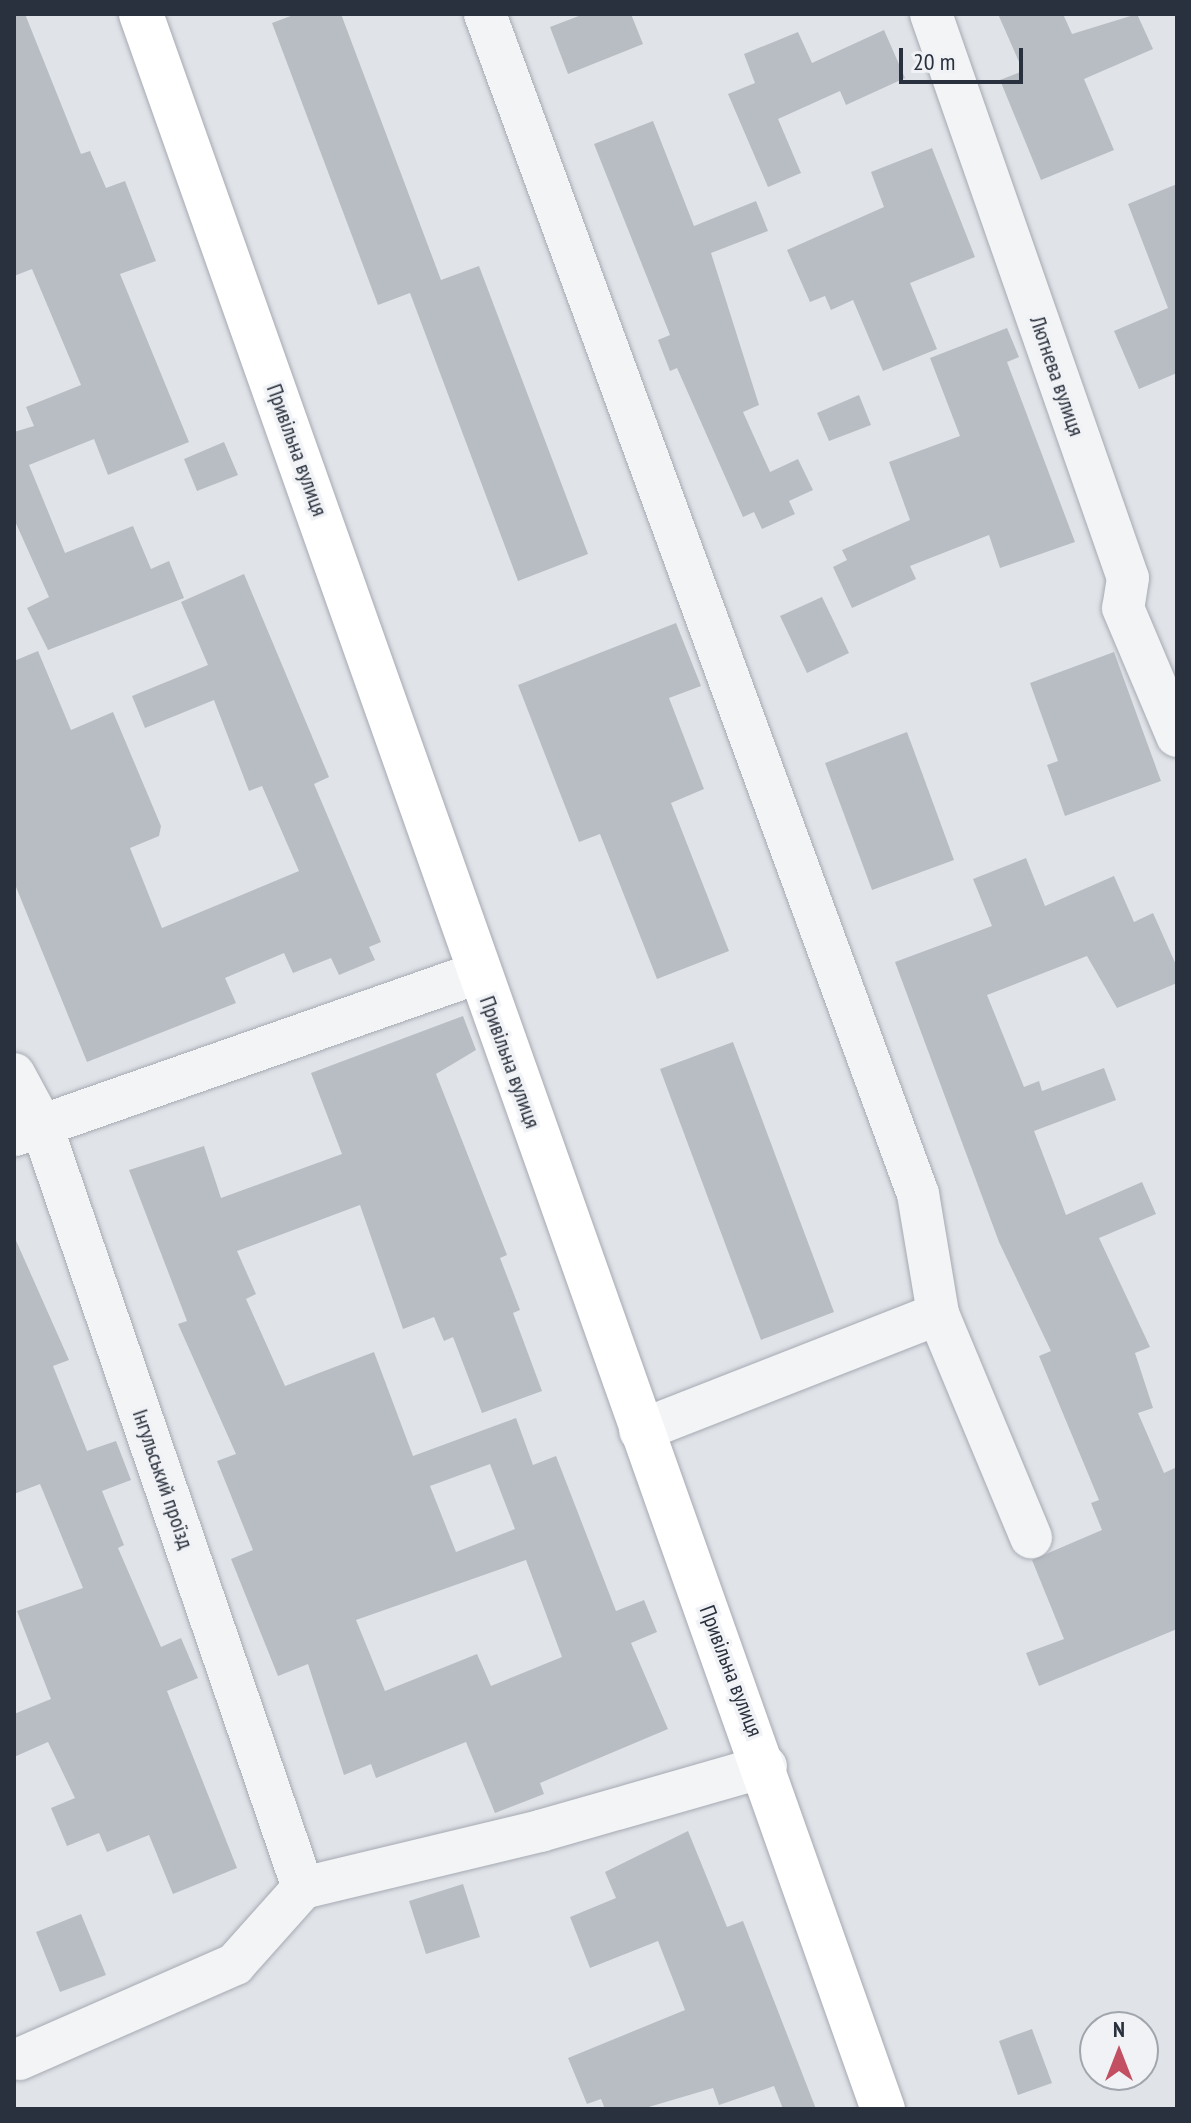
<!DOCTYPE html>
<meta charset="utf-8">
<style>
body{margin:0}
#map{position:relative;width:1191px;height:2123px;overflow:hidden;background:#e0e3e8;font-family:"PT Sans Narrow",sans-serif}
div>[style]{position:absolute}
.building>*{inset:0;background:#b8bdc4}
.roads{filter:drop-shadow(0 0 2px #a6aab2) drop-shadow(0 0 2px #a6aab2)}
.street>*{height:42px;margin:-21px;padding:0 21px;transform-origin:21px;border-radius:21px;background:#f3f4f6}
.secondary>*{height:44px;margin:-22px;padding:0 22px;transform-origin:22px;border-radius:22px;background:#fff}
span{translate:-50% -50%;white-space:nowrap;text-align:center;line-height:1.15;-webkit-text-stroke:7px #f0f2f5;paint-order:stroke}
.street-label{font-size:22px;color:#2a313e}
.frame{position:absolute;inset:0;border:16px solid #2a313e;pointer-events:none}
.north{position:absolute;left:1079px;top:2011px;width:80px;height:80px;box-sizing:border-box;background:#f0f2f5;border:2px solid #a1a5ac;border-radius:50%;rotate:0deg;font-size:22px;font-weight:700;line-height:32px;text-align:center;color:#2a313e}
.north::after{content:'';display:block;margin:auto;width:28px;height:36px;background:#c25062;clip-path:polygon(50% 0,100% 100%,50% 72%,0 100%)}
.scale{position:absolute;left:899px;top:48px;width:124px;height:36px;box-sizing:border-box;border:4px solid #2a313e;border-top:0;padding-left:10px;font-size:24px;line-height:28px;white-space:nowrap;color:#2a313e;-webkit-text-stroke:6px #f0f2f5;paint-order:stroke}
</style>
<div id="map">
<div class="building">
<div style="clip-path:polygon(14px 14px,25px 14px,81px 154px,90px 151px,106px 188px,125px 181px,156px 261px,120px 274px,189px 442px,108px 475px,94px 439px,29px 465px,65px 553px,133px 526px,151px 569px,169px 561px,184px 598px,48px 650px,27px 608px,49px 597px,14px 519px,14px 432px,34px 426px,26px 407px,81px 385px,32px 269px,14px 276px)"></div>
<div style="clip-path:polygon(296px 14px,341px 14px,441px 280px,479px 266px,588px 554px,518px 581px,410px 293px,378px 305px,272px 23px)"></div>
<div style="clip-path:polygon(584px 14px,631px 14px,643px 44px,568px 74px,550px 27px)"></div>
<div style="clip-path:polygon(998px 14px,1063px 14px,1072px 34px,1137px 14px,1153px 49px,1084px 79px,1114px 150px,1041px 180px,1000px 80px,1023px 71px)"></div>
<div style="clip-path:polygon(884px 30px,905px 78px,846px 105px,840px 91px,778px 119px,801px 173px,768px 187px,728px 94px,755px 83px,744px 54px,798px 32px,812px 63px)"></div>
<div style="clip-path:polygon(653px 121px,694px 226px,756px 201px,768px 231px,711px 253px,759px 405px,743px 412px,770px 472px,798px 459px,813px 490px,789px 501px,795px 514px,762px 529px,754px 512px,743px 517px,677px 368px,670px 371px,658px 340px,670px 335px,594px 144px)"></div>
<div style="clip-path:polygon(932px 148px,975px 257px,910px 283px,937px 349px,883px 371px,853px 300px,831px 310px,825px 296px,810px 302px,787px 250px,884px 207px,871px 172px)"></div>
<div style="clip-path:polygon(1177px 184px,1177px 373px,1139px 389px,1114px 331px,1168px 308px,1128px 204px)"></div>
<div style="clip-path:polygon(1007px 328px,1019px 357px,1007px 362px,1075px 542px,1000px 568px,989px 535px,910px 566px,916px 579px,852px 608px,833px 567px,847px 560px,842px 550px,910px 520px,889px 462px,960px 436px,930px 358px)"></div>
<div style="clip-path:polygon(859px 395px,871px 425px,829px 441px,817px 413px)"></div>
<div style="clip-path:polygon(224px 442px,238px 475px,197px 491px,184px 459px)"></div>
<div style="clip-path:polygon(244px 574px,329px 777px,314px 784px,381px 942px,369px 947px,375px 960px,339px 975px,331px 958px,293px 973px,284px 953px,225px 978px,236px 1003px,87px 1062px,14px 882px,14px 661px,38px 651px,71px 730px,113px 712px,161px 826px,159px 836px,130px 848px,162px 928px,299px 871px,262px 786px,249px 791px,214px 700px,145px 728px,132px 696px,208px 665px,181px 602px)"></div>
<div style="clip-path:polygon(822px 597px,849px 653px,807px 673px,780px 616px)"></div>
<div style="clip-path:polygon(676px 623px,701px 686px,669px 698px,704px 789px,671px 803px,729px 951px,657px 979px,600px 834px,579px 842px,518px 685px)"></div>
<div style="clip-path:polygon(1114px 652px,1161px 781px,1065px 816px,1047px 765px,1058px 761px,1030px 683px)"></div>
<div style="clip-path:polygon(907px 732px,954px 860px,872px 890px,825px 763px)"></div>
<div style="clip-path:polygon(1026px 858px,1045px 906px,1114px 876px,1134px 922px,1153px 913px,1177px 967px,1177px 983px,1117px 1008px,1087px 956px,987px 995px,1024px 1087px,1039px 1081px,1042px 1091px,1104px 1068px,1116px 1100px,1034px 1131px,1066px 1215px,1142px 1182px,1156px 1214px,1099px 1238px,1150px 1347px,1135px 1353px,1153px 1408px,1138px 1413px,1164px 1473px,1177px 1467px,1177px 1629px,1039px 1686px,1026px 1653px,1064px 1639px,1032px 1560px,1102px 1530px,1091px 1503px,1099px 1500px,1039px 1356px,1051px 1351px,999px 1242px,895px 962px,992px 926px,973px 879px)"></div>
<div style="clip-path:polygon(evenodd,463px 1016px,476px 1050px,436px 1074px,507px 1255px,500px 1258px,520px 1310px,513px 1313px,542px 1391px,482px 1413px,453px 1337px,444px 1341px,434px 1317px,403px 1329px,360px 1205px,237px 1251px,256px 1294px,246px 1299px,285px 1386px,374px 1352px,413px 1456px,516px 1418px,533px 1465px,556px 1456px,616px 1611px,644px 1600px,657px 1632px,631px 1643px,668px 1729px,540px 1783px,544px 1794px,495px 1813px,466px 1742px,376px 1778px,371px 1764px,344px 1775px,308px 1664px,278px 1676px,231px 1559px,253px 1550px,217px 1461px,236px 1454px,178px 1324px,187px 1321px,129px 1170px,204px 1146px,221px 1198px,342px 1154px,311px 1073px,463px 1016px,490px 1464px,515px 1529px,456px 1552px,430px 1486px,490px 1464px,463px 1016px,526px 1560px,562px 1657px,491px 1686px,477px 1654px,385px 1691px,356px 1620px,526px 1560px)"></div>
<div style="clip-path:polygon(733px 1042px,834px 1312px,761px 1340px,660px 1069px)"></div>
<div style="clip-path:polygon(14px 1236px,69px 1360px,53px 1366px,87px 1451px,116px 1441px,131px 1480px,102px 1491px,124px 1545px,118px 1548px,161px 1647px,181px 1638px,198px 1678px,167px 1691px,237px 1868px,173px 1894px,149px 1835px,107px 1852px,99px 1833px,67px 1846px,51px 1808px,75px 1798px,48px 1742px,14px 1757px,14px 1714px,51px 1699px,17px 1611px,83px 1588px,40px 1484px,14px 1494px)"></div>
<div style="clip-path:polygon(688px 1831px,727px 1927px,743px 1921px,816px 2109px,783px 2109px,774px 2086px,719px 2105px,713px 2088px,642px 2109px,605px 2109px,601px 2099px,587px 2104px,568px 2058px,685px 2010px,658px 1941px,590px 1968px,570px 1917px,616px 1898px,605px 1872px)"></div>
<div style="clip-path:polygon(463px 1884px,480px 1937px,426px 1954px,409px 1901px)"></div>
<div style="clip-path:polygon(81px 1914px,106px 1975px,60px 1992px,36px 1932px)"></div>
<div style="clip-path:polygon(1032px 2029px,1052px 2083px,1018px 2095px,999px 2041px)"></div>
</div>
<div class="roads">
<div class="street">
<div style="left:485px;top:14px;width:1257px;rotate:69.85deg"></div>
<div style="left:918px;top:1194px;width:122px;rotate:80.5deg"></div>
<div style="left:938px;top:1314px;width:320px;rotate:158.6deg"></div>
<div style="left:931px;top:14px;width:597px;rotate:70.75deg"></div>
<div style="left:1128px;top:578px;width:30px;rotate:99deg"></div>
<div style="left:1123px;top:608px;width:139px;rotate:67.1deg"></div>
<div style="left:14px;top:1074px;width:57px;rotate:61.6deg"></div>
<div style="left:41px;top:1124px;width:808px;rotate:71.07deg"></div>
<div style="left:15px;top:1135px;width:491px;rotate:-19.3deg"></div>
<div style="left:938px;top:1314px;width:242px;rotate:67.4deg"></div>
<div style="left:19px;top:2059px;width:236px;rotate:-23.7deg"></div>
<div style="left:235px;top:1964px;width:102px;rotate:-48.2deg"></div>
<div style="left:303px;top:1888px;width:244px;rotate:-13.5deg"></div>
<div style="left:540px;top:1831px;width:235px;rotate:-16deg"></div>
</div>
<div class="secondary">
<div style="left:141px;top:14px;width:2223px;rotate:70.5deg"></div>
</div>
</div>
<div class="street-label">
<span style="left:1057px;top:376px;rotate:71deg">Лютнева вулиця</span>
<span style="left:297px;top:450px;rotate:70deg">Привільна вулиця</span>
<span style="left:510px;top:1062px;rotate:70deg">Привільна вулиця</span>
<span style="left:163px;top:1479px;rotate:71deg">Інгульський проїзд</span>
<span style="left:731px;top:1671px;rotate:69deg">Привільна вулиця</span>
</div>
<div class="frame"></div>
<div class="north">N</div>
<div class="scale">20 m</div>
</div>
